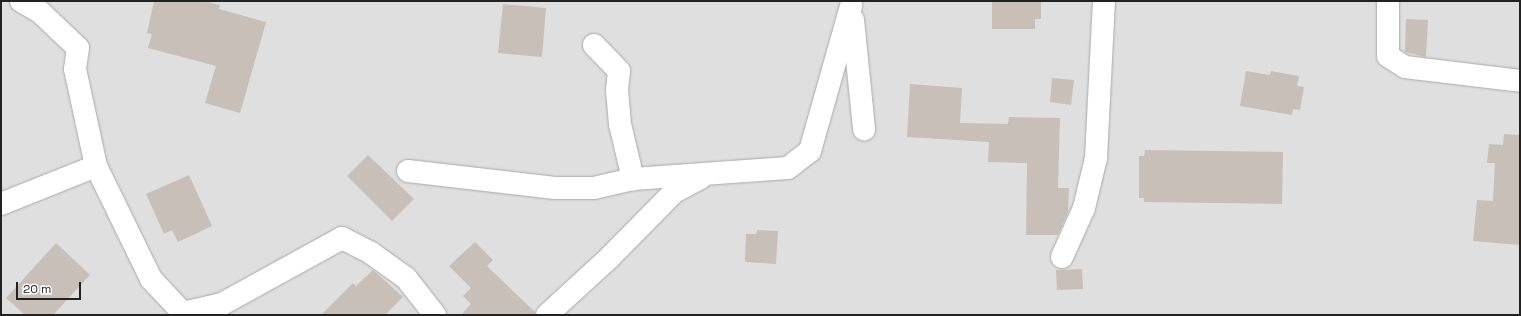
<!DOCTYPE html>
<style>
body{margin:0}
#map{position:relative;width:1521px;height:316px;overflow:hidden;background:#f2efe9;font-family:"Space Grotesk",sans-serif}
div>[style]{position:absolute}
.residential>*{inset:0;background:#e0dfdf}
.building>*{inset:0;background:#c7bfb8}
.roads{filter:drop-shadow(0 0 1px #a9a9a9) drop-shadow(0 0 1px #a9a9a9)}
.minor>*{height:22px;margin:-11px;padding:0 11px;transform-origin:11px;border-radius:11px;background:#fff}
span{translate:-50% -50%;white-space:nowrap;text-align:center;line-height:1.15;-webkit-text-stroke:3px #fff;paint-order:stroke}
.frame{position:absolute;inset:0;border:2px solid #222;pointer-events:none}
.scale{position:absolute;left:16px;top:282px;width:65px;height:18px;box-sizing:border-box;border:2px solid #222;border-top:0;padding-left:5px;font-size:12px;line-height:14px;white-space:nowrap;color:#222;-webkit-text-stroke:3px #fff;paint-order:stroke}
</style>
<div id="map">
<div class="residential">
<div style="clip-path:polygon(1px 1px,1520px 1px,1520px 315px,1px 315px)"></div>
</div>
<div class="building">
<div style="clip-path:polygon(154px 1px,203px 1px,220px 5px,219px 9px,266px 22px,240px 113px,205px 103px,216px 66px,148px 48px,152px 34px,147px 33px)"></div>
<div style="clip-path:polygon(992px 1px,1041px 1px,1041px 19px,1035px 19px,1035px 29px,992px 29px)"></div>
<div style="clip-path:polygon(503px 4px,546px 8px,542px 57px,498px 53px)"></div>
<div style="clip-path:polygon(1406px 19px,1428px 20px,1426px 57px,1405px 52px)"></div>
<div style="clip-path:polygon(1246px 71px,1270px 75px,1271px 71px,1299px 76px,1297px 86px,1304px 87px,1300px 110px,1293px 109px,1292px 115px,1240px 106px)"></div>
<div style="clip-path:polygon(1052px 78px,1074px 80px,1071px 105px,1050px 102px)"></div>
<div style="clip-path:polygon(910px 84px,962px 88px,960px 123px,1008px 124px,1009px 117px,1060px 118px,1058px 188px,1069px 188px,1068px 212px,1058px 235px,1026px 235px,1027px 163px,988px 162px,989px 142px,907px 137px)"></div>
<div style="clip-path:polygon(1504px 134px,1520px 135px,1520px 245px,1473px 241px,1477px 200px,1493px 201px,1495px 163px,1487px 163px,1489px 144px,1503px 145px)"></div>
<div style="clip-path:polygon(1145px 150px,1283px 152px,1282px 204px,1144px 202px,1144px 198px,1139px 198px,1139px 156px,1144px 156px)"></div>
<div style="clip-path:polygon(368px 155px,414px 199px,392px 221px,347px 176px)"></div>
<div style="clip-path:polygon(189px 175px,212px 226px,178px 242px,172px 230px,164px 234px,146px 194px)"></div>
<div style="clip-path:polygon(757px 230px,778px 231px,776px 264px,745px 262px,746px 234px,756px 234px)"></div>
<div style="clip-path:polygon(475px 242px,493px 260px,487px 266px,535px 312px,535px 315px,461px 315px,471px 304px,463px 296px,471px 288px,449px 266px)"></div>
<div style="clip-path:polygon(56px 243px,90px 275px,53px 315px,25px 315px,6px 298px)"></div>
<div style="clip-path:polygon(1082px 269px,1083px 289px,1057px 290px,1056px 270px)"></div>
<div style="clip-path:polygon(373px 270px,403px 297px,385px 315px,321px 315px,353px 283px,356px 286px)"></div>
</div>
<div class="roads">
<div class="minor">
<div style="left:1388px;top:1px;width:55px;rotate:90deg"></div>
<div style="left:1388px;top:56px;width:20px;rotate:33deg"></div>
<div style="left:1405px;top:67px;width:116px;rotate:6.9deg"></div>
<div style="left:853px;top:20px;width:110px;rotate:84.2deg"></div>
<div style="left:594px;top:45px;width:36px;rotate:46deg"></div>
<div style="left:619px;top:71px;width:19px;rotate:96deg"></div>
<div style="left:617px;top:90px;width:34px;rotate:85deg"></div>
<div style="left:620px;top:124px;width:57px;rotate:76.7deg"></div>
<div style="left:633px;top:179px;width:155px;rotate:-4.1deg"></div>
<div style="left:788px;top:168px;width:28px;rotate:-38deg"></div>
<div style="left:810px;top:151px;width:151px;rotate:-74.2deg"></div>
<div style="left:96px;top:166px;width:126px;rotate:64deg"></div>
<div style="left:151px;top:279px;width:47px;rotate:46.7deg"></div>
<div style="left:183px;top:313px;width:40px;rotate:-13deg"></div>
<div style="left:222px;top:304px;width:137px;rotate:-28.8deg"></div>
<div style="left:342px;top:238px;width:33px;rotate:27deg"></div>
<div style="left:371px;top:253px;width:43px;rotate:35.5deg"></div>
<div style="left:406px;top:278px;width:47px;rotate:51.9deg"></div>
<div style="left:408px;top:171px;width:148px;rotate:6.6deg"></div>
<div style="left:555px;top:188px;width:39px"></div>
<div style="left:594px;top:188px;width:40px;rotate:-13deg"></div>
<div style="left:1px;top:204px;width:102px;rotate:-21.8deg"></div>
<div style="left:96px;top:166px;width:99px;rotate:-102.2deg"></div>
<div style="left:75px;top:69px;width:21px;rotate:-82deg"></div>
<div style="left:78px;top:48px;width:52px;rotate:-136.5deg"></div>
<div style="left:40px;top:12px;width:22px;rotate:-150deg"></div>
<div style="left:1062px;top:257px;width:54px;rotate:-65.8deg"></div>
<div style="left:1084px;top:208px;width:51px;rotate:-76.5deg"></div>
<div style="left:1096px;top:158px;width:157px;rotate:-87.1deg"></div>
<div style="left:547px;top:315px;width:86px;rotate:-42.6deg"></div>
<div style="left:610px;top:257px;width:91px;rotate:-45.4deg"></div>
<div style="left:674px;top:192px;width:30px;rotate:-28deg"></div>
</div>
</div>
<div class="frame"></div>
<div class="scale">20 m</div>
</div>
